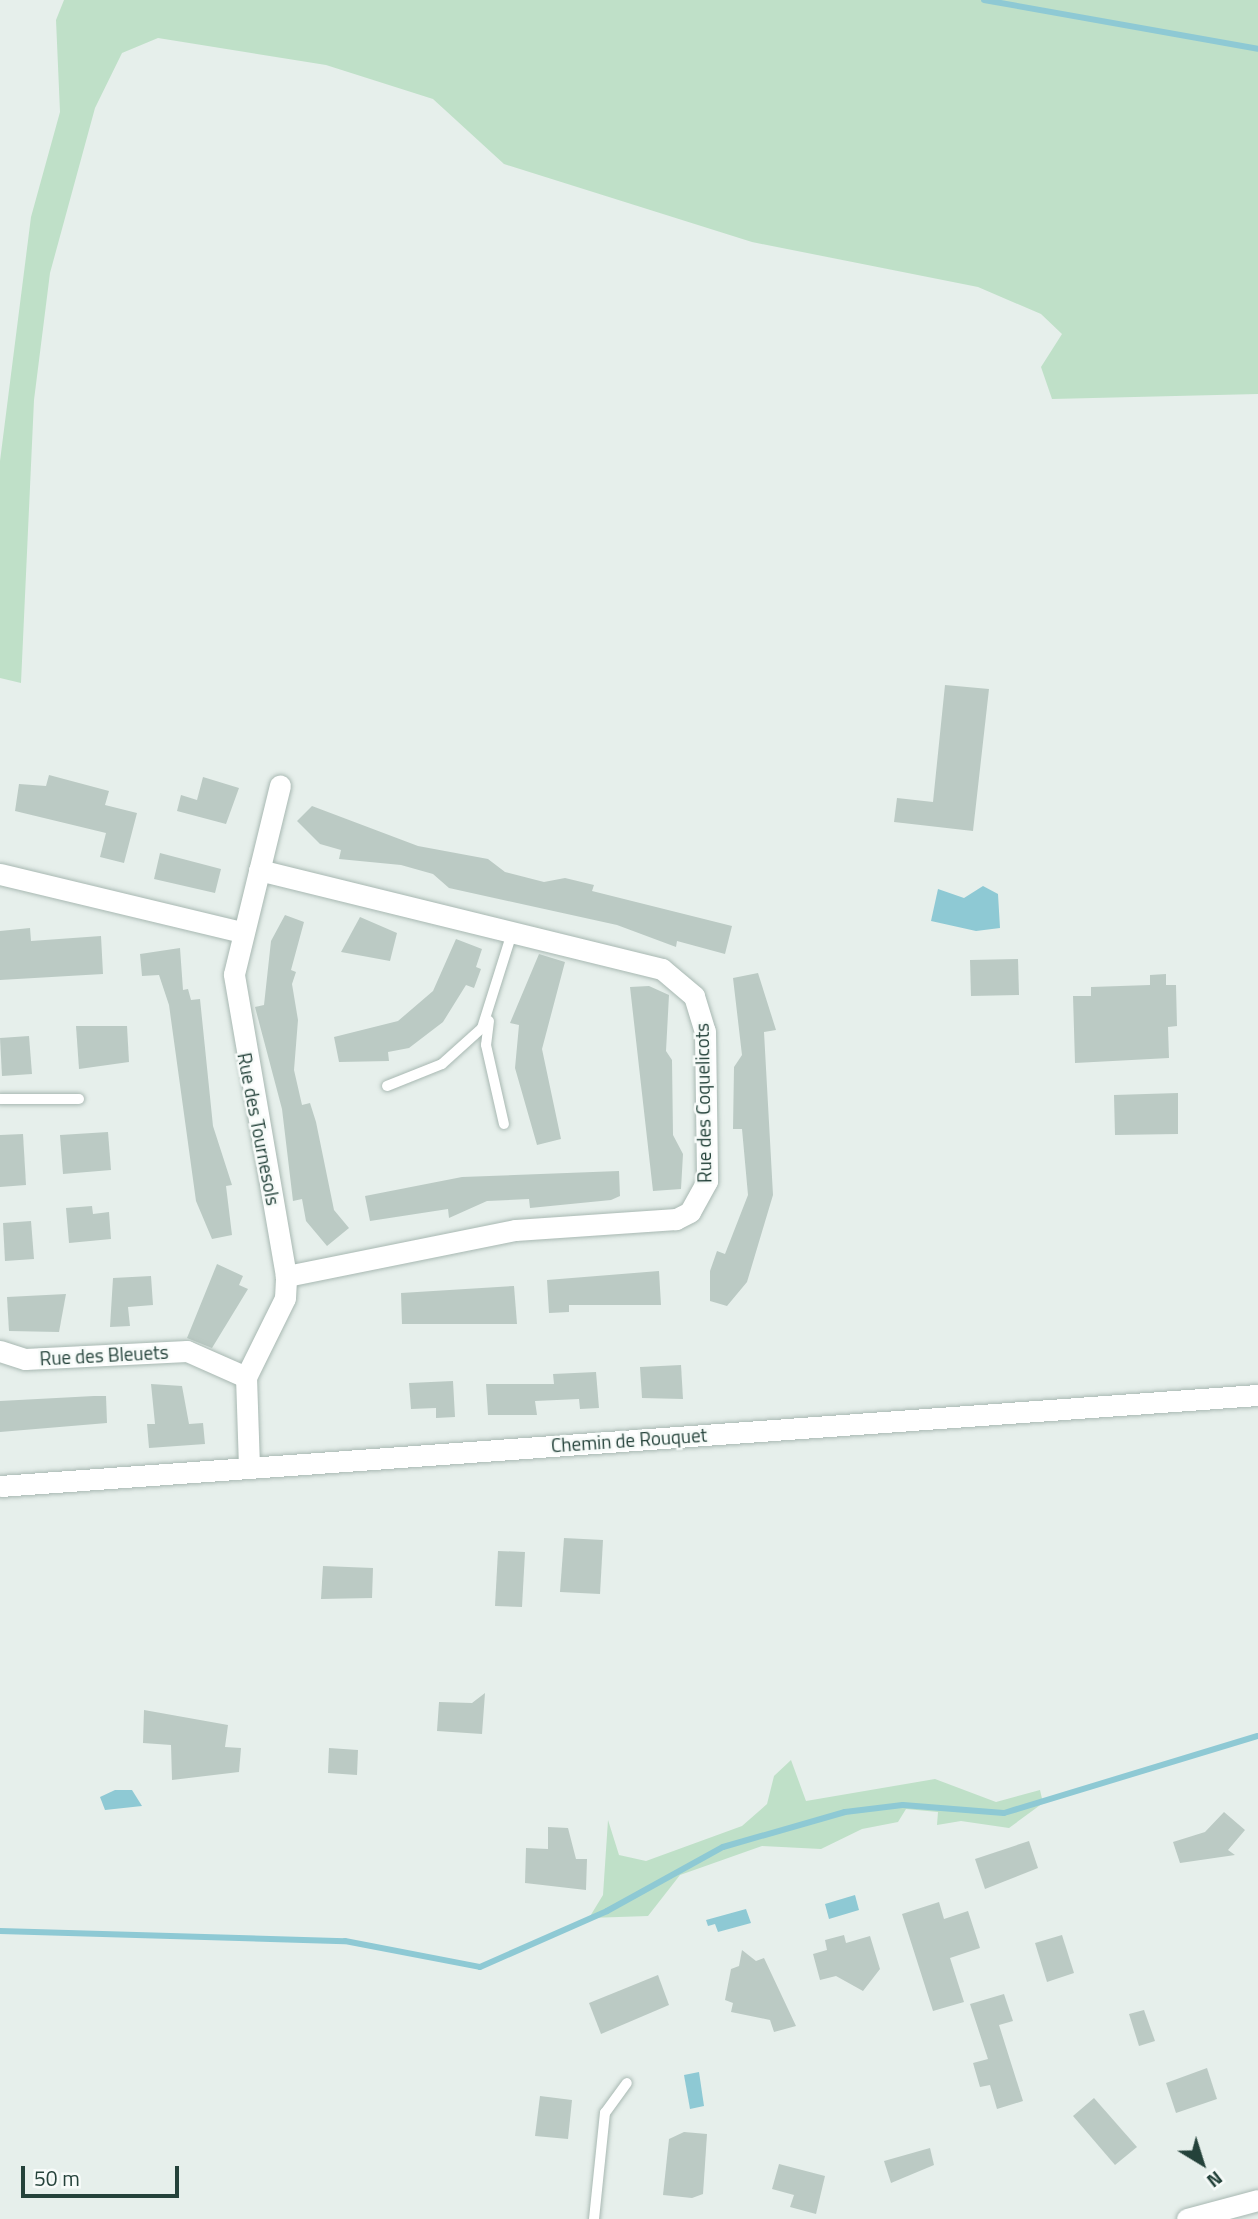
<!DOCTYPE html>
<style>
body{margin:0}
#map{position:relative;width:1258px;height:2219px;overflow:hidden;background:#e6efeb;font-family:"Titillium Web",sans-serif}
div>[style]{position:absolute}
.green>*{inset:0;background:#bfe0c8}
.water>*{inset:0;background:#8ec9d4}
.stream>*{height:6px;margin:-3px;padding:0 3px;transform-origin:3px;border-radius:3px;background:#8ec9d4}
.building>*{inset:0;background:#bbcac4}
.roads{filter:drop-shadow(0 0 2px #a8b8b2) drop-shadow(0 0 2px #a8b8b2)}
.service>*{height:10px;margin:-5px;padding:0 5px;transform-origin:5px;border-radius:5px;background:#fff}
.minor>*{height:21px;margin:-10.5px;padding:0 10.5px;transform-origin:10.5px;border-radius:10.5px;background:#fff}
.tertiary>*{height:21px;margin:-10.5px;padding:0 10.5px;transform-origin:10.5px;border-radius:10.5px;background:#fff}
span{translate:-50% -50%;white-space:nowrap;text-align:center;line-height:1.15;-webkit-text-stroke:5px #f7fbf9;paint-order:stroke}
.street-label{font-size:19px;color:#24423a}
.north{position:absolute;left:1167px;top:2128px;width:70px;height:70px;-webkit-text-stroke:5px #f7fbf9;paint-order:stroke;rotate:142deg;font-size:19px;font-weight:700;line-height:28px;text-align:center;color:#24423a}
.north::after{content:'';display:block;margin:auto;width:24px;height:32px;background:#24423a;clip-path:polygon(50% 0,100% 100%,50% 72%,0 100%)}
.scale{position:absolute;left:21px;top:2166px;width:158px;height:32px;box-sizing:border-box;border:4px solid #24423a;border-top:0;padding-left:9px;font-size:21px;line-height:24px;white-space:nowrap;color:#24423a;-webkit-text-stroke:5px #f7fbf9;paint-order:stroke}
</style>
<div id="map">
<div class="green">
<div style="clip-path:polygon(64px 0,1258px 0,1258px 394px,1052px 399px,1041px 367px,1062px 334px,1041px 314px,978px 287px,752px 242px,504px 164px,433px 99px,326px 65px,158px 38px,122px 53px,95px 108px,50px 273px,34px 400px,21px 683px,0 678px,0 461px,31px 217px,60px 112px,56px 20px)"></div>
<div style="clip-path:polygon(791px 1760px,806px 1801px,935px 1779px,996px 1802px,1040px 1790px,1043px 1803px,1009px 1828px,961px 1821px,937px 1825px,938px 1812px,906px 1809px,898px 1822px,862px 1829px,821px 1849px,762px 1846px,680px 1875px,648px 1916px,589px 1918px,603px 1895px,608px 1820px,619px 1855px,646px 1861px,742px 1826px,767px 1804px,774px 1776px)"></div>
</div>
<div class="water">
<div style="clip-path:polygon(983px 886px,998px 894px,1000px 928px,976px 931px,931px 921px,938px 889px,964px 898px)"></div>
<div style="clip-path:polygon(115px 1790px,132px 1790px,142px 1806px,105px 1810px,100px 1797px)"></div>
<div style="clip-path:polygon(855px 1895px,859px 1910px,829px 1919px,825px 1904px)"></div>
<div style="clip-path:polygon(746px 1909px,751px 1923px,718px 1932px,715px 1924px,708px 1926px,706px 1920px)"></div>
<div style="clip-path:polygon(699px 2072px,704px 2106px,690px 2109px,684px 2075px)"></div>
</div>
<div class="stream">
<div style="left:984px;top:0;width:278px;rotate:10.1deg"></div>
<div style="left:0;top:1931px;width:345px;rotate:1.7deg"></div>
<div style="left:345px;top:1941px;width:137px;rotate:10.9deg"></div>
<div style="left:480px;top:1967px;width:139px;rotate:-23.8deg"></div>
<div style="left:607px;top:1911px;width:132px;rotate:-28.9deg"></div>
<div style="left:723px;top:1847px;width:127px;rotate:-16deg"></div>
<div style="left:845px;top:1812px;width:58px;rotate:-6.9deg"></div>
<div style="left:903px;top:1805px;width:101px;rotate:4.5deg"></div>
<div style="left:1004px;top:1813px;width:265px;rotate:-16.9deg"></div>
</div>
<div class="building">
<div style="clip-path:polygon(945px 685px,989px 689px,973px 831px,894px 822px,897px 798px,933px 802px)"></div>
<div style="clip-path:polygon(49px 775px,109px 791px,105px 805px,137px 813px,124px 863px,100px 857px,106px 833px,15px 811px,19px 784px,46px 786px)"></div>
<div style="clip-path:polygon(203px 777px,239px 788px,226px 824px,177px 811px,181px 795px,197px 800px)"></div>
<div style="clip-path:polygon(312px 806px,418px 846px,488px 859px,505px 872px,544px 882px,565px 878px,594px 885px,592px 891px,732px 926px,725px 954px,677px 941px,676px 947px,617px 925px,449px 888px,433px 874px,401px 865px,339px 859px,341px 850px,320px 844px,297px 821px)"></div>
<div style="clip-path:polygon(160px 853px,221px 869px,215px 893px,154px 879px)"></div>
<div style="clip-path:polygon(285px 915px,304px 922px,291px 970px,296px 972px,292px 984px,298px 1020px,294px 1070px,302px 1105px,310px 1103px,316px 1122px,334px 1210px,349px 1228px,327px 1246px,306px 1221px,302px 1199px,293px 1201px,282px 1109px,255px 1007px,264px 1005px,271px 941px)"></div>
<div style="clip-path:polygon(360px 917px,397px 933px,390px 961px,341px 952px)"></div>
<div style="clip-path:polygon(30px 928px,31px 941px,101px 936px,103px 974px,0 980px,0 931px)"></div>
<div style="clip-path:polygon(456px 939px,482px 949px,476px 967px,481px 969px,474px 988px,466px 985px,443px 1022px,409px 1048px,388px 1052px,389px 1061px,339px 1062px,334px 1037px,398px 1021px,433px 991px)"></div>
<div style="clip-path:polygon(180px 948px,183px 990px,188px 989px,191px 1000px,200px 999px,213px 1126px,232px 1185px,226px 1186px,232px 1235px,212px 1239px,196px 1201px,169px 1005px,159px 975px,142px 976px,140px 954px)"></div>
<div style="clip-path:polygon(539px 954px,565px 962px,542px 1049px,561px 1139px,537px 1145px,515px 1068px,519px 1025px,510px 1023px)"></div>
<div style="clip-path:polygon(1018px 959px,1019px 995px,971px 996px,970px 960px)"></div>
<div style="clip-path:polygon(758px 973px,776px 1030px,764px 1032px,773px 1195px,747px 1282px,727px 1306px,710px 1301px,710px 1271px,717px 1251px,725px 1254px,748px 1195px,742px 1129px,733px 1129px,734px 1067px,742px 1055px,733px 978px)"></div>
<div style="clip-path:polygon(1166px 974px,1166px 985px,1176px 985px,1177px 1026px,1168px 1027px,1169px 1058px,1075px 1063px,1073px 996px,1091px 996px,1091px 987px,1150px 985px,1150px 975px)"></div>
<div style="clip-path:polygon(649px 986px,669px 995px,666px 1051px,672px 1060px,673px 1135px,683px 1154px,681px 1189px,653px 1191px,630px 987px)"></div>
<div style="clip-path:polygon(76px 1026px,127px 1026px,129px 1062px,79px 1069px)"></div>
<div style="clip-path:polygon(29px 1036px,32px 1074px,2px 1076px,0 1038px)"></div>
<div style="clip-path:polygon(1178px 1093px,1178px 1134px,1115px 1135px,1114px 1095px)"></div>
<div style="clip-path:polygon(108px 1132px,111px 1170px,63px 1174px,60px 1135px)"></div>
<div style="clip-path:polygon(23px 1134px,26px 1185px,0 1187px,0 1135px)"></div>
<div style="clip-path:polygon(619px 1171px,620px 1196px,611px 1200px,530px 1208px,529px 1199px,487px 1201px,449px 1218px,448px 1209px,370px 1221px,365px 1196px,462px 1177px)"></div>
<div style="clip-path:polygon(92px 1206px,93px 1214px,109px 1212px,111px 1239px,69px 1243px,66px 1208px)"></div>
<div style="clip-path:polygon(31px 1221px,34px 1259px,5px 1261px,3px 1223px)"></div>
<div style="clip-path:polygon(217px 1264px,243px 1276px,239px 1285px,248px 1289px,212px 1348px,187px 1338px)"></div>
<div style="clip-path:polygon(659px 1271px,661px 1305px,569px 1305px,569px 1312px,549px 1313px,547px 1280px)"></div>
<div style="clip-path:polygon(151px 1276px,153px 1305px,128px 1307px,130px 1326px,110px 1327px,113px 1278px)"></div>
<div style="clip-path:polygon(514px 1286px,517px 1324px,402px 1324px,401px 1293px)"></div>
<div style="clip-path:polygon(66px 1294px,59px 1332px,9px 1331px,7px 1297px)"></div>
<div style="clip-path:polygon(681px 1365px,683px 1399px,642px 1398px,640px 1367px)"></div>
<div style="clip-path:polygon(596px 1372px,599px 1408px,580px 1409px,579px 1399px,535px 1401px,537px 1415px,488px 1415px,486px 1384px,554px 1384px,553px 1374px)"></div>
<div style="clip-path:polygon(453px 1381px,455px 1417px,436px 1418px,436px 1408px,411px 1409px,409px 1383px)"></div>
<div style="clip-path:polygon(151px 1384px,182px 1386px,189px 1424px,203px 1423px,205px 1444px,149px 1448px,147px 1424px,155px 1424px)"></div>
<div style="clip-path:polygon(94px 1396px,106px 1396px,107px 1423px,0 1432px,0 1401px)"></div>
<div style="clip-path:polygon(564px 1538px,603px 1540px,600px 1594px,560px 1592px)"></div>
<div style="clip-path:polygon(498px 1551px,525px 1552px,522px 1607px,495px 1606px)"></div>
<div style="clip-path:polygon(323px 1566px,373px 1568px,372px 1598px,321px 1599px)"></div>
<div style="clip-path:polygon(485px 1693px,482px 1734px,437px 1731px,439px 1702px,472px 1703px)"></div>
<div style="clip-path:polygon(144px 1710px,228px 1725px,225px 1747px,241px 1748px,239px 1772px,172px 1780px,171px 1745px,143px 1743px)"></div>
<div style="clip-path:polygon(329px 1748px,358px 1750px,357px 1775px,328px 1773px)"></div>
<div style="clip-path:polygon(1224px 1812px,1245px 1830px,1228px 1850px,1235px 1855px,1180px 1863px,1173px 1842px,1205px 1832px)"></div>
<div style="clip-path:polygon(548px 1827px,568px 1828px,576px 1859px,587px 1859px,586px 1890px,525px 1883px,526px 1848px,548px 1849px)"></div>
<div style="clip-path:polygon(1029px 1841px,1038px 1868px,985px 1889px,975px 1859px)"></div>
<div style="clip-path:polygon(939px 1902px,944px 1919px,968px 1911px,980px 1948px,950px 1958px,964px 2002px,933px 2011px,902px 1914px)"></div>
<div style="clip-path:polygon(844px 1935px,846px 1943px,870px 1936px,880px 1969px,863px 1991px,836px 1976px,820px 1980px,813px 1954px,827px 1950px,825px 1940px)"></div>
<div style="clip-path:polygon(1062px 1935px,1074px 1973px,1047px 1982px,1035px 1943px)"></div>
<div style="clip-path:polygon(742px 1950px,756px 1961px,764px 1958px,796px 2026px,774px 2032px,770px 2020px,731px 2012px,733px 2003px,725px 2000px,731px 1969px,739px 1966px)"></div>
<div style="clip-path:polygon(658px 1975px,669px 2005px,601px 2034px,589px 2003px)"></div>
<div style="clip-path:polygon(1004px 1994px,1013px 2021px,999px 2025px,1023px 2101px,997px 2109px,990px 2085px,980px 2087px,973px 2063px,988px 2059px,970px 2004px)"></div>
<div style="clip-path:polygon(1144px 2010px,1155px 2041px,1139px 2046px,1129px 2014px)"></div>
<div style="clip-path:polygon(1207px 2068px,1217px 2099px,1176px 2113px,1166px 2083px)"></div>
<div style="clip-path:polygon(540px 2096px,572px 2100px,568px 2139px,535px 2136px)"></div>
<div style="clip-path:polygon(1094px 2098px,1137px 2147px,1115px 2165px,1073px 2116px)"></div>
<div style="clip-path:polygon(684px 2132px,707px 2134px,703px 2194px,692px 2198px,663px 2195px,669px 2139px)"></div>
<div style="clip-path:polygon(930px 2148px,934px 2165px,891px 2183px,884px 2161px)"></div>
<div style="clip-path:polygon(779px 2164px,825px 2176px,816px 2214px,790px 2207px,794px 2195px,772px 2189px)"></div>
</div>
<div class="roads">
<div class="service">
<div style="left:489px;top:1021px;width:24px;rotate:97deg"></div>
<div style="left:486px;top:1045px;width:81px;rotate:77.2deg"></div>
<div style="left:387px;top:1086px;width:59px;rotate:-21.8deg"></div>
<div style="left:442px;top:1064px;width:54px;rotate:-42deg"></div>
<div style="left:482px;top:1028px;width:100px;rotate:-72.5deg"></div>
<div style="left:0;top:1099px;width:79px"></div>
<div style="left:594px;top:2219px;width:107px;rotate:-84.1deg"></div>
<div style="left:605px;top:2113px;width:37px;rotate:-54deg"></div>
</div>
<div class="minor">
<div style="left:259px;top:870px;width:415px;rotate:13.8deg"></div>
<div style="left:662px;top:969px;width:42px;rotate:40.2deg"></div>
<div style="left:694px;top:996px;width:37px;rotate:73deg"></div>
<div style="left:705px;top:1031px;width:150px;rotate:89.2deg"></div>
<div style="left:707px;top:1181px;width:35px;rotate:119deg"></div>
<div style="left:690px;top:1212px;width:16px;rotate:153deg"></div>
<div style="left:676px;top:1219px;width:161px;rotate:176.1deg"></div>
<div style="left:515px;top:1230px;width:234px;rotate:168.6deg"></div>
<div style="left:0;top:874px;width:249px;rotate:13.5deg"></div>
<div style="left:0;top:1351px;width:26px;rotate:18deg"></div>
<div style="left:25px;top:1359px;width:162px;rotate:-2.8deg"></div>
<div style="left:187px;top:1351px;width:64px;rotate:23.8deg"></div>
<div style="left:249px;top:1467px;width:90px;rotate:-91.9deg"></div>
<div style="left:246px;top:1377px;width:88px;rotate:-63.7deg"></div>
<div style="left:285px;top:1298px;width:22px;rotate:-87deg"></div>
<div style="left:286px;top:1276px;width:306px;rotate:-99.8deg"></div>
<div style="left:234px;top:974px;width:194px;rotate:-76.3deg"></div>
<div style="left:0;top:1486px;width:1261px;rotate:-4.14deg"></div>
</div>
<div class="tertiary">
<div style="left:1187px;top:2219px;width:73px;rotate:-15deg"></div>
</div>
</div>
<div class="street-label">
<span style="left:703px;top:1103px;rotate:-91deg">Rue des Coquelicots</span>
<span style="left:259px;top:1129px;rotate:79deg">Rue des Tournesols</span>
<span style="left:104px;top:1355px;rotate:-3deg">Rue des Bleuets</span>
<span style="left:629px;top:1440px;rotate:-4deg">Chemin de Rouquet</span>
</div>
<div class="north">N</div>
<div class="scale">50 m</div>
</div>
